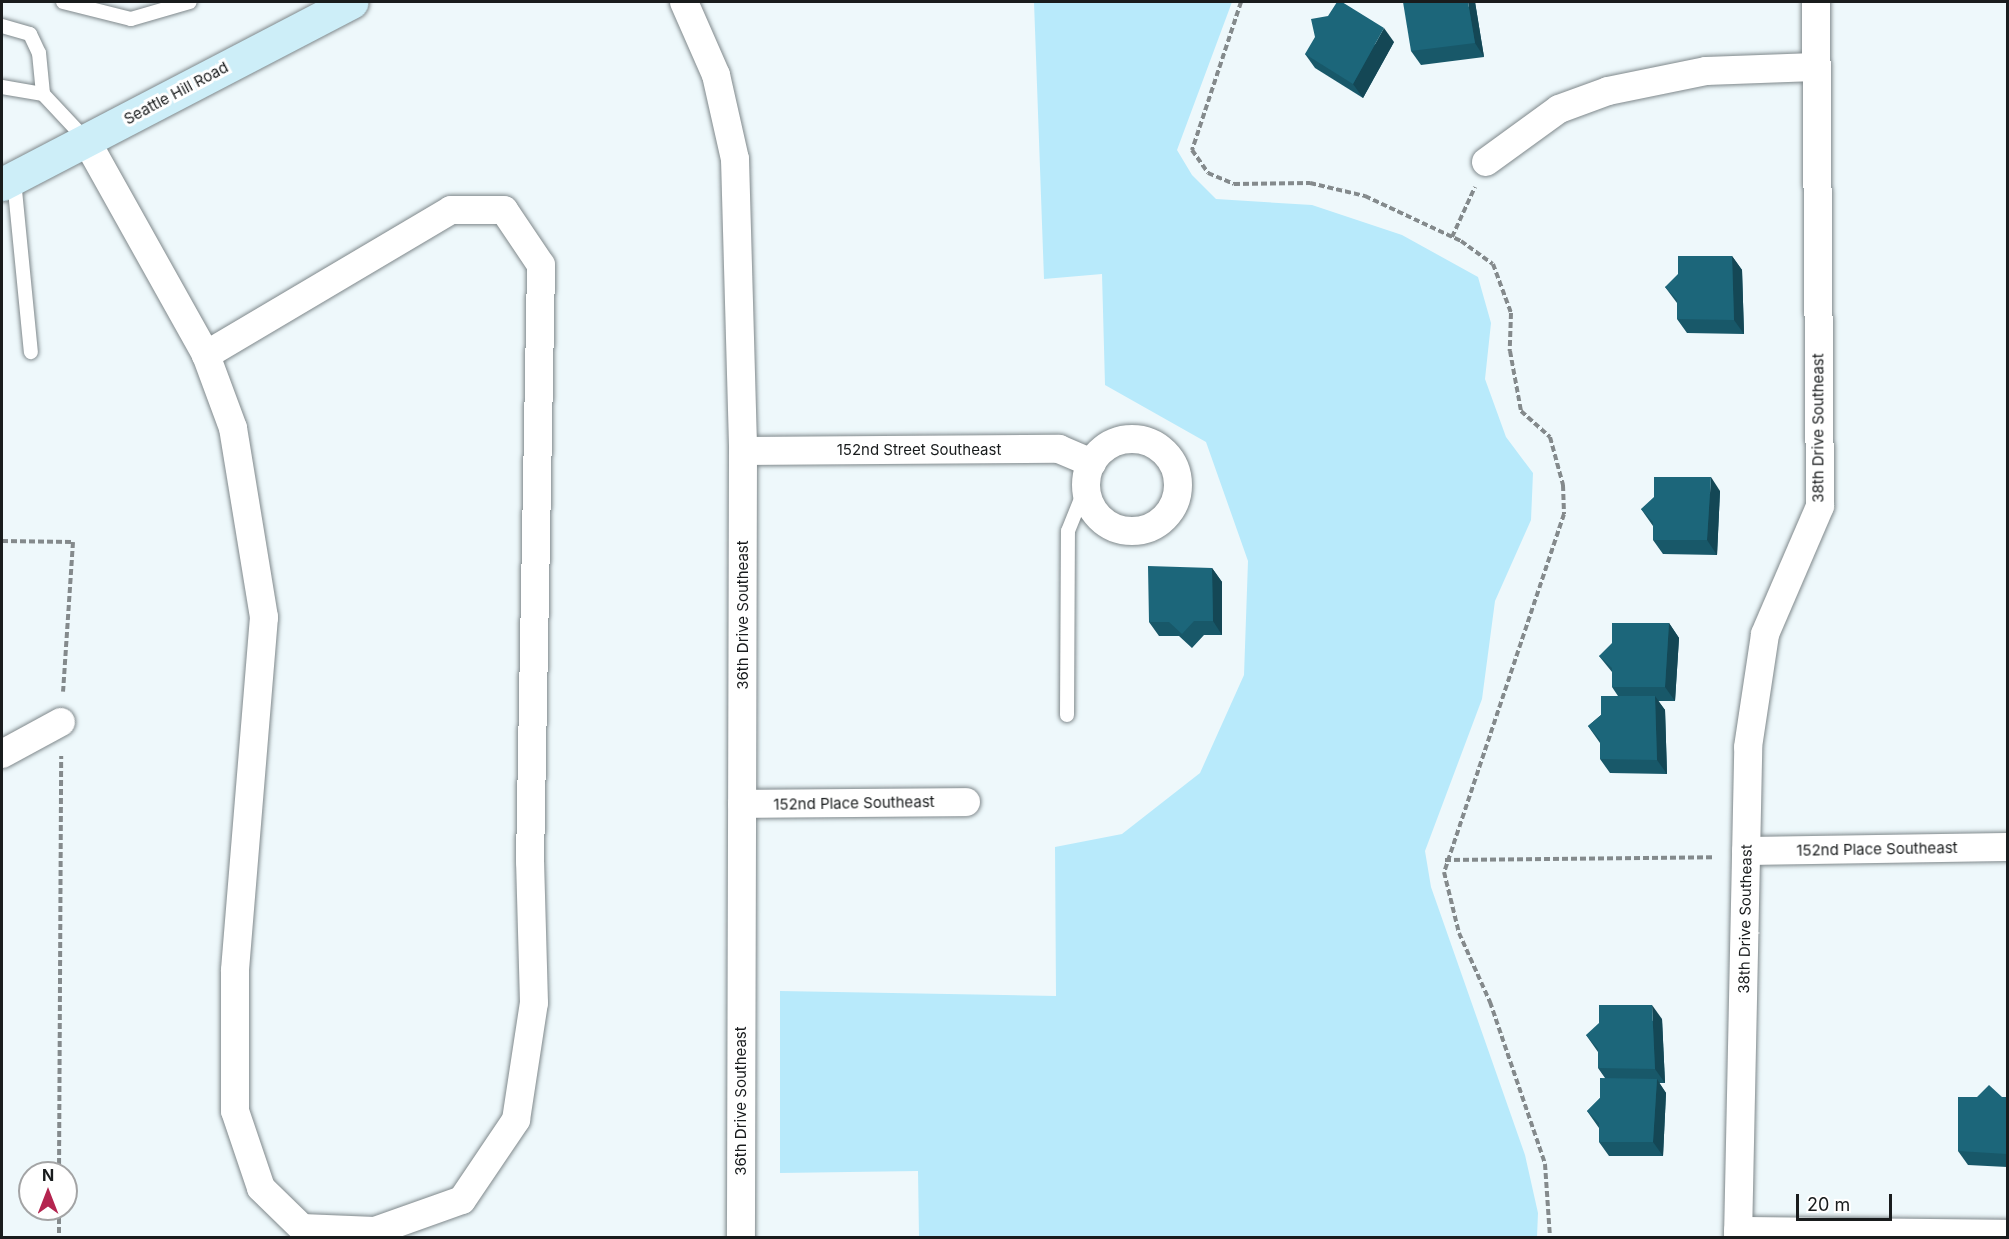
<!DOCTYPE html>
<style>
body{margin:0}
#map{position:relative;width:2009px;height:1239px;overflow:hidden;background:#eef8fb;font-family:Inter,sans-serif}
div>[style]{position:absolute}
.green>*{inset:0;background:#b8eafb}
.path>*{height:4px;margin-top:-2px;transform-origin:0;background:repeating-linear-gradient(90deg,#848a8c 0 6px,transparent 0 9px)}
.roads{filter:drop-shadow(0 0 2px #7f888b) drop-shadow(0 0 2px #7f888b)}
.service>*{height:14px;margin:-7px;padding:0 7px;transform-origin:7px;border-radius:7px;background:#fff}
.minor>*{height:28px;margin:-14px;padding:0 14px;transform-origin:14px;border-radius:14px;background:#fff}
.minor>.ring{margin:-14px;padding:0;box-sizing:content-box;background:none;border:28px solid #fff;border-radius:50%}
.secondary>*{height:33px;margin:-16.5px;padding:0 16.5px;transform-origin:16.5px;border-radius:16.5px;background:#cdeef8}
.wall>*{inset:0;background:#185869}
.shaded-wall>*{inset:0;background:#144755}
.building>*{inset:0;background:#1c667a}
span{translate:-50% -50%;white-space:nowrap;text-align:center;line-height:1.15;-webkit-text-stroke:6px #fff;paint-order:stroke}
.street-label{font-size:15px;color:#191c1d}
.frame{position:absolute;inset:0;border:3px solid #191c1d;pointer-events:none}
.north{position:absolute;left:18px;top:1161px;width:60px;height:60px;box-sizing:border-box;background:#fff;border:2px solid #a3a4a5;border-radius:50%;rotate:0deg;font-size:16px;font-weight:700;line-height:24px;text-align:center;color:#191c1d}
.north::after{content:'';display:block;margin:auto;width:21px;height:27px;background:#b4244f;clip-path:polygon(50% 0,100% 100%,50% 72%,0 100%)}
.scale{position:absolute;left:1796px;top:1194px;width:96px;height:27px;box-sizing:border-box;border:3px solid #191c1d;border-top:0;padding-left:8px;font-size:18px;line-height:21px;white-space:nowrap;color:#191c1d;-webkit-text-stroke:4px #fff;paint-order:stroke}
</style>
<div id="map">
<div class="green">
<div style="clip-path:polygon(1034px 2px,1232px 2px,1177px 150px,1192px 175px,1216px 199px,1312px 205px,1402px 235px,1478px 277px,1491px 323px,1485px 379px,1506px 437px,1533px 473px,1531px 520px,1495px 601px,1482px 699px,1425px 851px,1431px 887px,1525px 1155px,1538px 1213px,1537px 1237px,919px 1237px,918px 1171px,780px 1173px,780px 991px,1056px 996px,1055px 847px,1122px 834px,1200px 773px,1244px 675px,1248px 561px,1206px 442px,1105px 385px,1102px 274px,1044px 279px)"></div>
</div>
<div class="path">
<div style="left:1241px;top:2px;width:156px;rotate:108.3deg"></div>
<div style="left:1192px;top:150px;width:28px;rotate:55deg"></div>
<div style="left:1208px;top:173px;width:28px;rotate:23deg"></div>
<div style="left:1234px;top:184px;width:76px;rotate:-0.8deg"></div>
<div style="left:1310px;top:183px;width:57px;rotate:13.3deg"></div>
<div style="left:1365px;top:196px;width:106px;rotate:25.1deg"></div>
<div style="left:1461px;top:241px;width:39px;rotate:36deg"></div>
<div style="left:1493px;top:264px;width:52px;rotate:69.8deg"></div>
<div style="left:1511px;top:313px;width:38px;rotate:92deg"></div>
<div style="left:1510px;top:351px;width:61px;rotate:79.6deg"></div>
<div style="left:1521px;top:411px;width:39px;rotate:42deg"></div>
<div style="left:1550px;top:437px;width:50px;rotate:74.8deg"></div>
<div style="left:1563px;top:485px;width:29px;rotate:88deg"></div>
<div style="left:1564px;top:514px;width:378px;rotate:108.5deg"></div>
<div style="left:1444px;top:872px;width:63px;rotate:76.2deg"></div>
<div style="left:1459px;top:933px;width:76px;rotate:65.8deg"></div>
<div style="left:1490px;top:1002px;width:171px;rotate:71.2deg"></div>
<div style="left:1545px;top:1164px;width:74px;rotate:86.1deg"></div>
<div style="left:1452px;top:237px;width:55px;rotate:-65.3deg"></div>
<div style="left:2px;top:541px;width:71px;rotate:0.8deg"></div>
<div style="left:73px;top:542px;width:150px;rotate:93.8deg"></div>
<div style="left:1445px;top:860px;width:270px;rotate:-0.6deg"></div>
<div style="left:59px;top:1173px;width:417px;rotate:-89.7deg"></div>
<div style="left:59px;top:1209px;width:29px;rotate:90deg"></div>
</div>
<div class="roads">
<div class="service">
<div style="left:63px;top:2px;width:70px;rotate:14deg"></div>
<div style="left:131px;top:19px;width:61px;rotate:-16.1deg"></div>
<div style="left:2px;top:26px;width:29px;rotate:16deg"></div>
<div style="left:30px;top:34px;width:21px;rotate:65deg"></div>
<div style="left:39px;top:53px;width:41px;rotate:84.4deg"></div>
<div style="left:43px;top:94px;width:63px;rotate:46.9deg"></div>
<div style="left:2px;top:87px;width:42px;rotate:9.7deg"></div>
<div style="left:14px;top:180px;width:173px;rotate:84.4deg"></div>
<div style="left:1067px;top:715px;width:184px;rotate:-89.7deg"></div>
<div style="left:1068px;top:531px;width:51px;rotate:-68deg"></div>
</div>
<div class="minor">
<div style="left:684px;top:2px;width:80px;rotate:66.3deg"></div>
<div style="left:716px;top:75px;width:86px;rotate:77.3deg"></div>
<div style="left:735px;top:159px;width:292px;rotate:88.4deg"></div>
<div style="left:743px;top:451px;width:787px;rotate:90.15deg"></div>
<div style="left:86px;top:140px;width:246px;rotate:60.8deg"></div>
<div style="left:206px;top:355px;width:78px;rotate:69.7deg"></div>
<div style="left:233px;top:428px;width:192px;rotate:80.7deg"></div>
<div style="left:264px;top:617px;width:355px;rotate:94.7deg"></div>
<div style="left:235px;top:971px;width:140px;rotate:90deg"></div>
<div style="left:235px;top:1111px;width:81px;rotate:71.3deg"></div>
<div style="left:261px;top:1188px;width:57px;rotate:44.3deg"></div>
<div style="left:302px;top:1228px;width:73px;rotate:2.4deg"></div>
<div style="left:375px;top:1231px;width:92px;rotate:-19.6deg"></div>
<div style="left:462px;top:1200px;width:97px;rotate:-56deg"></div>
<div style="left:516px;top:1120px;width:118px;rotate:-81.3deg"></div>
<div style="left:534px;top:1003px;width:141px;rotate:-91.6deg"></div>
<div style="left:530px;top:862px;width:597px;rotate:-88.94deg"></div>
<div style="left:541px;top:265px;width:66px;rotate:-123.9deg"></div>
<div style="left:504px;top:210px;width:53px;rotate:180deg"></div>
<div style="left:451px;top:210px;width:285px;rotate:149.4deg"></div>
<div style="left:1486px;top:162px;width:90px;rotate:-36deg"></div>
<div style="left:1559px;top:109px;width:52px;rotate:-20.2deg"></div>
<div style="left:1608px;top:91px;width:100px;rotate:-11.5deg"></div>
<div style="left:1706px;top:71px;width:109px;rotate:-2.1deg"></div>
<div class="ring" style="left:1086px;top:439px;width:64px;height:64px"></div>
<div style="left:743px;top:451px;width:316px;rotate:-0.4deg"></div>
<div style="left:1059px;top:449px;width:36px;rotate:23deg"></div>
<div style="left:2px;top:754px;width:67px;rotate:-28.5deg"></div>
<div style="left:742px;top:804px;width:224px;rotate:-0.5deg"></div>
<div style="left:1746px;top:851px;width:262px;rotate:-0.9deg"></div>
<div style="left:1738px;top:1231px;width:270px;rotate:0.6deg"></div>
<div style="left:1738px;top:1238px;width:491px;rotate:-88.8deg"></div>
<div style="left:1748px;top:747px;width:114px;rotate:-81.4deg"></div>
<div style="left:1765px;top:634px;width:139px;rotate:-66.7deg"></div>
<div style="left:1820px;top:506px;width:504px;rotate:-90.45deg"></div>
</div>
<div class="secondary">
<div style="left:2px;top:184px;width:394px;rotate:-27.5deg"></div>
</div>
</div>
<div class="wall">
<div style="clip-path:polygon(1475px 2px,1484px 57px,1421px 65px,1411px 51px)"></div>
<div style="clip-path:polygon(1394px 42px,1363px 98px,1315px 68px,1305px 54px)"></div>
<div style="clip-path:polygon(1732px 256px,1742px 270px,1744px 334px,1687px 333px,1677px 319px,1677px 303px,1665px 287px)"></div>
<div style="clip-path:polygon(1720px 491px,1717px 555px,1663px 554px,1653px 540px,1653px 526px,1641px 509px)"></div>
<div style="clip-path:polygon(1212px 568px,1222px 582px,1222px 635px,1204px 635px,1192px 648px,1179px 636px,1159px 636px,1149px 622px)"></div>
<div style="clip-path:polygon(1669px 623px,1679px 638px,1675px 701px,1658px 701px,1665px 710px,1667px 774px,1610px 773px,1600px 759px,1600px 743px,1588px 726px,1601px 715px,1618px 696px,1612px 687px,1612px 672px,1599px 656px)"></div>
<div style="clip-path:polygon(1662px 1019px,1665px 1083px,1659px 1083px,1666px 1093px,1663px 1156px,1609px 1156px,1599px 1142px,1599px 1128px,1587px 1111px,1600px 1098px,1605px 1078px,1598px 1068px,1598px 1052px,1586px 1035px)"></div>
<div style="clip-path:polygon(2002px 1097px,2007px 1097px,2007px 1167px,1968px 1165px,1958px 1151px)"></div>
</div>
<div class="shaded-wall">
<div style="clip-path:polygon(1468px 2px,1475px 2px,1484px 57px,1475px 43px)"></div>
<div style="clip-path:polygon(1384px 28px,1394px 42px,1363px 98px,1353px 84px)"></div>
<div style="clip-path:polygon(1732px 256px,1742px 270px,1744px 334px,1734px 320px)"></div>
<div style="clip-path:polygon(1711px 477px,1720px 491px,1717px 555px,1707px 540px)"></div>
<div style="clip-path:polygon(1212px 568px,1222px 582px,1222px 635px,1213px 621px)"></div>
<div style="clip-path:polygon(1669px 623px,1679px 638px,1675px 701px,1665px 687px)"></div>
<div style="clip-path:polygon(1655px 696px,1665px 710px,1667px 774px,1657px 760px)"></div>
<div style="clip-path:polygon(1652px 1005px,1662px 1019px,1665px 1083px,1655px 1069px)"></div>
<div style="clip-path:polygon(1657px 1079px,1666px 1093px,1663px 1156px,1653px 1142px)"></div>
</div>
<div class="building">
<div style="clip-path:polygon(1337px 2px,1342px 2px,1384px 28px,1353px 84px,1305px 54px,1315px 37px,1311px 19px,1328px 16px)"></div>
<div style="clip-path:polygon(1403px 2px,1468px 2px,1475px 43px,1411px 51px)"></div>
<div style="clip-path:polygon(1678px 256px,1732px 256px,1734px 320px,1677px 319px,1677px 300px,1665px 287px,1678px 274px)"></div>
<div style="clip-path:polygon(1654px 477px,1711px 477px,1707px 540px,1653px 540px,1653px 522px,1641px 509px,1654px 497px)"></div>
<div style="clip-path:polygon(1148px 566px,1212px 568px,1213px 621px,1194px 621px,1182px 634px,1169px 622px,1149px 622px)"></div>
<div style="clip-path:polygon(1612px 623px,1669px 623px,1665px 687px,1612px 687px,1612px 668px,1599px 656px,1612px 643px)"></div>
<div style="clip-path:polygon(1601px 696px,1655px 696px,1657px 760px,1600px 759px,1600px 740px,1588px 726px,1601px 715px)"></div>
<div style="clip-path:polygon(1599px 1005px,1652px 1005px,1655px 1069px,1598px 1068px,1598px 1049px,1586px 1035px,1599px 1023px)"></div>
<div style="clip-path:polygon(1600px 1078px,1657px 1079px,1653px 1142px,1599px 1142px,1599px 1123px,1587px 1111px,1600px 1098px)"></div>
<div style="clip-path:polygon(1989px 1085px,2002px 1097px,2007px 1097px,2007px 1154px,1958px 1151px,1958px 1097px,1977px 1097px)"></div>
</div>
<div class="street-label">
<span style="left:176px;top:93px;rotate:-28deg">Seattle Hill Road</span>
<span style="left:1818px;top:428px;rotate:-90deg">38th Drive Southeast</span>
<span style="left:919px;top:450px">152nd Street Southeast</span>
<span style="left:743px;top:615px;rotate:-90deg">36th Drive Southeast</span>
<span style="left:854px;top:803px;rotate:-1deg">152nd Place Southeast</span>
<span style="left:1877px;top:849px;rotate:-1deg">152nd Place Southeast</span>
<span style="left:1745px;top:919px;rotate:-89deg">38th Drive Southeast</span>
<span style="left:741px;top:1101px;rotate:-90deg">36th Drive Southeast</span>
</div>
<div class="frame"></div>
<div class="north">N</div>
<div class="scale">20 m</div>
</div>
